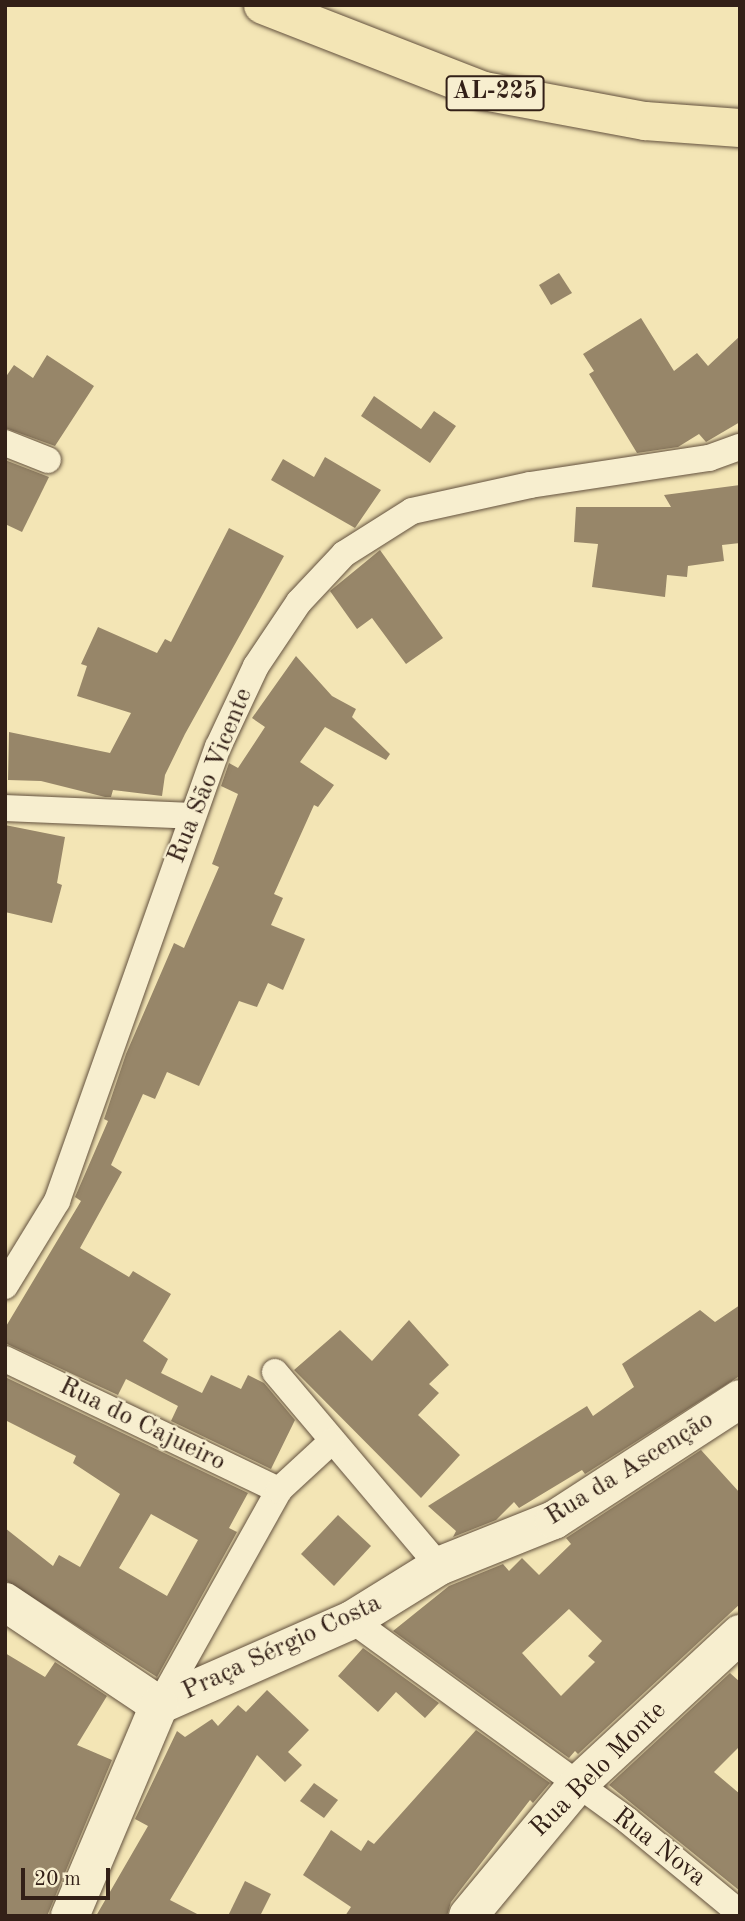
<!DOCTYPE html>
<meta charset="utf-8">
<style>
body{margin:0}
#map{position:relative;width:745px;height:1921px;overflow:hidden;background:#f3e5b5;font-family:"Old Standard TT",serif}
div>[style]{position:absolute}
.building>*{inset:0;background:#978669}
.roads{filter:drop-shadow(0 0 2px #63513e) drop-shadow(0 0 2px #63513e)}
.street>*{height:26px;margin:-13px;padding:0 13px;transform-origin:13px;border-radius:13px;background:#f7eecf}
.secondary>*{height:38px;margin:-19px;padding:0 19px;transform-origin:19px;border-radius:19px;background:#f7eecf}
.primary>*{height:38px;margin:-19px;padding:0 19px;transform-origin:19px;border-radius:19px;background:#f3e5b5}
span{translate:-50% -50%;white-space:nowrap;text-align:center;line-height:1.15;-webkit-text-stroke:5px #f7eecf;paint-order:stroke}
.shield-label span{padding:2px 5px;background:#f7eecf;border:2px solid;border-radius:5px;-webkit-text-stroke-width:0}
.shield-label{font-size:24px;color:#332017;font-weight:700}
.street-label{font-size:26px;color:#332017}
.frame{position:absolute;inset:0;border:7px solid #332017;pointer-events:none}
.scale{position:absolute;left:21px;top:1868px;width:89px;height:32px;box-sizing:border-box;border:4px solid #332017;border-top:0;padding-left:9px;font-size:21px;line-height:24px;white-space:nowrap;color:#332017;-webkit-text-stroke:5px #f7eecf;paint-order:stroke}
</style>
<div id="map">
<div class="building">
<div style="clip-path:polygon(559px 273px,572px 293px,551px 305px,539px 285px)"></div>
<div style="clip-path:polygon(641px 318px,674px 371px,697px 353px,708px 366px,740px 336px,740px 422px,706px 442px,699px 434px,678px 447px,637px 453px,589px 374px,594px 371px,583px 354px)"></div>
<div style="clip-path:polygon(47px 355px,94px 386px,55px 446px,5px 428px,5px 378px,14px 365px,33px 378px)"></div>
<div style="clip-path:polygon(374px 396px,421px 429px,434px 411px,456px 426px,430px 463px,361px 416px)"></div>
<div style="clip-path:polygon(325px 457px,381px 490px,355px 528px,271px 480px,283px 459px,314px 477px)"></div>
<div style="clip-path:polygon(5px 460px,49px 477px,22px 532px,5px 524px)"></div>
<div style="clip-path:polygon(740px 485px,740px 543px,722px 545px,724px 561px,688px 566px,687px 577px,667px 575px,665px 597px,592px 587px,598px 544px,574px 542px,576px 507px,671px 507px,664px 495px)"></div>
<div style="clip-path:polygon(229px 528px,284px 556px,185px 734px,165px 775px,162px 796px,113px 790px,111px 797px,105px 797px,41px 781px,8px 780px,9px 732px,110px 753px,131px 713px,77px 696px,87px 666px,81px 664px,98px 627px,157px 653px,165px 639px,171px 642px)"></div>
<div style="clip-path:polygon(380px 550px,443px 638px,406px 664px,372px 618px,357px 629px,330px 591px)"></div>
<div style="clip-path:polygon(296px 656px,332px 696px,356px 709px,352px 717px,390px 754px,386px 760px,325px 727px,300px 762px,334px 785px,318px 807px,314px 805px,274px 894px,283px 898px,271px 925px,305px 939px,283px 990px,268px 983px,257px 1007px,239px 1001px,199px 1086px,167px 1072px,155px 1099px,143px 1094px,111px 1165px,122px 1172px,80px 1248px,129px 1277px,133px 1271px,171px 1294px,143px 1341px,168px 1359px,161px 1373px,202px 1393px,211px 1375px,241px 1389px,248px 1375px,264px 1383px,295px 1420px,271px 1469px,171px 1421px,178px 1406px,126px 1379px,118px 1395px,5px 1343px,5px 1328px,81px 1201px,75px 1197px,108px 1121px,104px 1119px,126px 1054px,174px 943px,184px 948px,219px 867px,212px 864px,238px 794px,221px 786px,229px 763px,238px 768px,265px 727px,252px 718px)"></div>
<div style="clip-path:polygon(5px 825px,65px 837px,57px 883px,62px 885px,52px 923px,5px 912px)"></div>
<div style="clip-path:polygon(740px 1305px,738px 1377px,585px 1474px,582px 1470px,519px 1508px,514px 1502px,496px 1520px,453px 1537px,456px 1531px,428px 1506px,587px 1406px,593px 1416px,634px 1387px,622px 1364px,700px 1310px,715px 1322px)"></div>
<div style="clip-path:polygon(409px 1320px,449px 1365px,429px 1384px,439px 1393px,418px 1415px,460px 1455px,421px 1498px,294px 1370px,340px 1330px,372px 1361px)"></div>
<div style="clip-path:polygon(evenodd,5px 1377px,248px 1493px,229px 1528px,237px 1532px,157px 1677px,5px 1580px,5px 1528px,53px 1566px,59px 1555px,80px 1567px,120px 1494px,73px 1463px,76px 1456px,5px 1420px,5px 1377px,151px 1514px,198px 1540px,167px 1596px,119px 1568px,151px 1514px)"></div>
<div style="clip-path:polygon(evenodd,701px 1450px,740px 1493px,740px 1604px,578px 1754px,575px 1751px,569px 1758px,393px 1631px,449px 1586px,503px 1564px,509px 1571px,522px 1558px,539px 1575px,571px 1544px,566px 1538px,701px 1450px,569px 1609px,602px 1641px,588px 1656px,595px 1662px,561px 1696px,522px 1653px,569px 1609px)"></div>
<div style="clip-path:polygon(338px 1515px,371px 1546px,334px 1586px,301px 1554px)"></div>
<div style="clip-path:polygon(363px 1648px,439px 1703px,425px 1718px,396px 1692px,378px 1712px,338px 1676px)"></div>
<div style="clip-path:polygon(5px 1653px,45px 1677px,55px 1662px,107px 1696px,77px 1745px,112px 1760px,47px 1916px,5px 1916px)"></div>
<div style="clip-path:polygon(730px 1673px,740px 1682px,740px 1746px,714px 1772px,740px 1794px,740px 1891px,609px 1785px)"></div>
<div style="clip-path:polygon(267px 1690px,309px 1730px,288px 1752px,302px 1765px,285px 1782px,257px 1755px,170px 1900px,201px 1916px,96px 1916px,148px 1826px,135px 1819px,177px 1731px,185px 1737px,212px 1719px,218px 1726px,238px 1705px,246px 1712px)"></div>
<div style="clip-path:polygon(476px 1730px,550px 1783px,533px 1803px,530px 1800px,451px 1902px,447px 1916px,345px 1916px,351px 1907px,303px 1875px,331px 1830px,361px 1851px,368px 1840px,374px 1844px)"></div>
<div style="clip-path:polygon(314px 1783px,338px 1800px,324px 1818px,300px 1801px)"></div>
<div style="clip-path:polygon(245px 1881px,271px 1894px,260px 1916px,228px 1916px)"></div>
</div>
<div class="roads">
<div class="street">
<div style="left:5px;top:443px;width:46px;rotate:21.6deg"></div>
<div style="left:5px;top:808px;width:187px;rotate:2.4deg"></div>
<div style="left:5px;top:1286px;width:100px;rotate:-58.5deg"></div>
<div style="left:57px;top:1201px;width:482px;rotate:-70.5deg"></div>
<div style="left:218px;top:747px;width:89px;rotate:-64.9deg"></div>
<div style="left:256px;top:666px;width:77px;rotate:-56.1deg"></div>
<div style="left:299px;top:602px;width:66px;rotate:-46.8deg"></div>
<div style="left:344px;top:554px;width:80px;rotate:-32.3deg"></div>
<div style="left:412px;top:511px;width:121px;rotate:-12.4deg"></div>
<div style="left:530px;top:485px;width:181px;rotate:-8.6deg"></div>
<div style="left:709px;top:458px;width:33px;rotate:-20deg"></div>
<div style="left:5px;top:1359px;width:304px;rotate:25.6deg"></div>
<div style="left:275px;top:1372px;width:254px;rotate:49.8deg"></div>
<div style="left:352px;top:1620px;width:340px;rotate:36deg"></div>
<div style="left:627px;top:1820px;width:146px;rotate:39.5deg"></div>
<div style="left:159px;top:1705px;width:246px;rotate:-60.8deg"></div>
<div style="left:279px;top:1490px;width:71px;rotate:-42.7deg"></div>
</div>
<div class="secondary">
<div style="left:5px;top:1602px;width:185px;rotate:33.8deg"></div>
<div style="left:159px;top:1705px;width:211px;rotate:-23.8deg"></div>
<div style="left:352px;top:1620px;width:102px;rotate:-31.8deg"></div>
<div style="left:439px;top:1566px;width:124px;rotate:-21.8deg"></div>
<div style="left:554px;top:1520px;width:222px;rotate:-33deg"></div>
<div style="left:70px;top:1916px;width:229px;rotate:-67.1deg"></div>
<div style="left:468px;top:1916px;width:169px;rotate:-50.3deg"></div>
<div style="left:576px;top:1786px;width:224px;rotate:-42.8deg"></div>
</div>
<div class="primary">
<div style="left:263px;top:5px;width:237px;rotate:21.3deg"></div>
<div style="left:484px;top:91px;width:164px;rotate:10.6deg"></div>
<div style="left:645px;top:121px;width:95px;rotate:4.2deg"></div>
</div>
</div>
<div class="shield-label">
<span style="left:495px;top:93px">AL-225</span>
</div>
<div class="street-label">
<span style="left:211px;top:776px;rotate:-68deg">Rua São Vicente</span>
<span style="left:142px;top:1425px;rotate:26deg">Rua do Cajueiro</span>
<span style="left:630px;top:1469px;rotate:-32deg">Rua da Ascenção</span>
<span style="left:282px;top:1648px;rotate:-25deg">Praça Sérgio Costa</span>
<span style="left:599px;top:1770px;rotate:-45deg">Rua Belo Monte</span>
<span style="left:659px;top:1848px;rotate:38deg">Rua Nova</span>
</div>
<div class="frame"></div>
<div class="scale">20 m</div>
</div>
